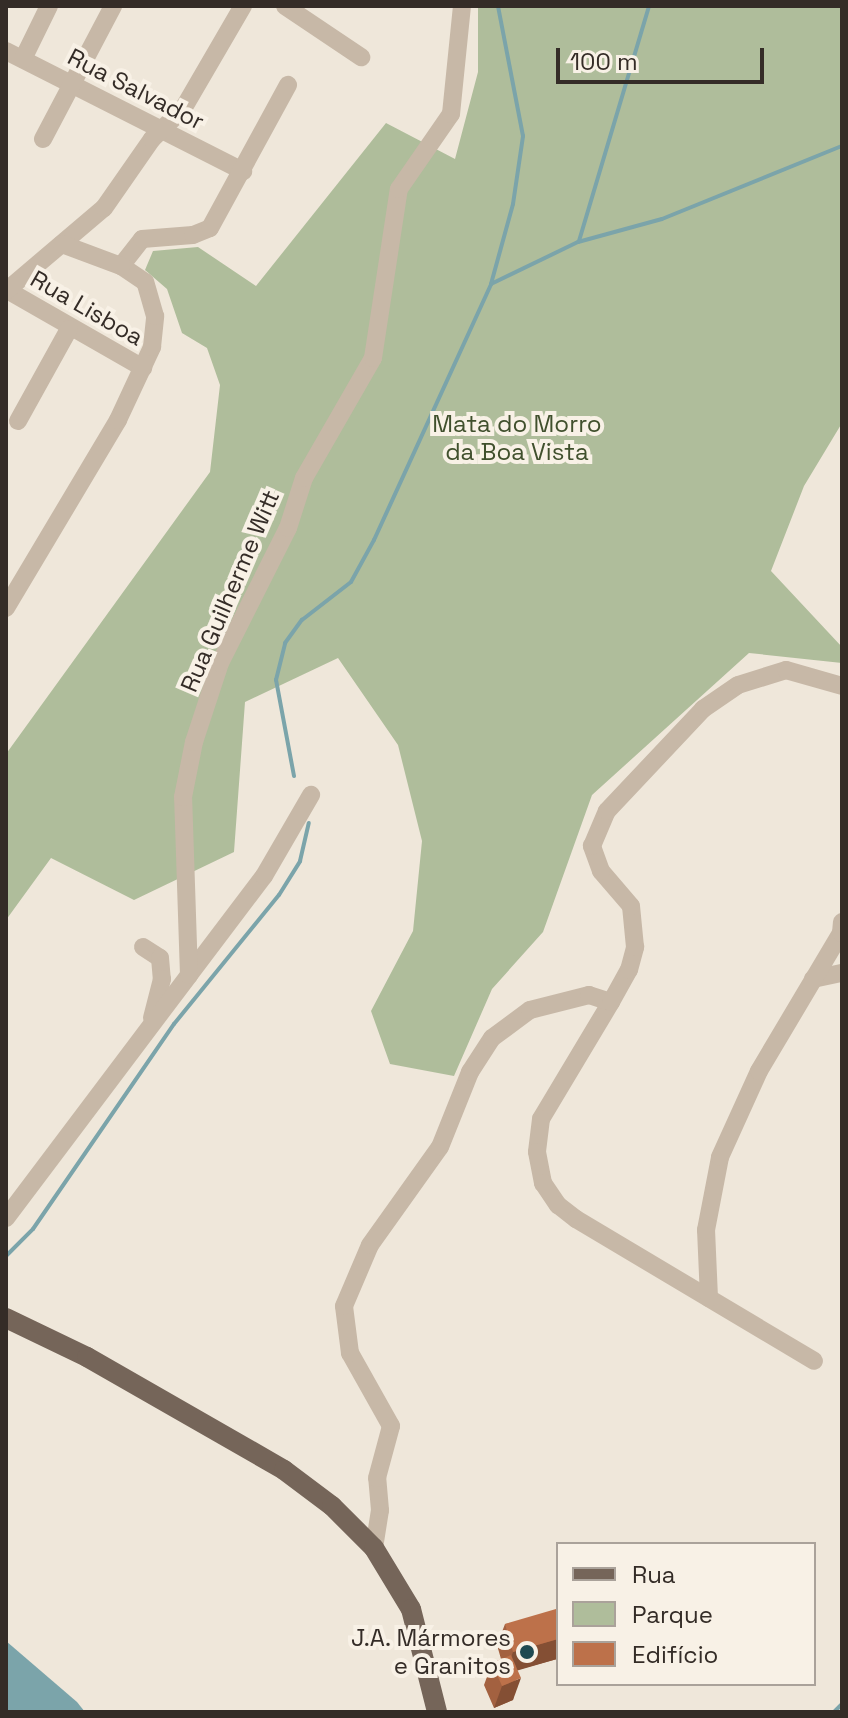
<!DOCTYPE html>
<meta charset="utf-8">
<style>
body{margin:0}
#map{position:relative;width:848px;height:1718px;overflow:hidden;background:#efe7da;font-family:"Space Grotesk",sans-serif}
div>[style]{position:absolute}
.green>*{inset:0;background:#afbd9b}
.water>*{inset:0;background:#7ba4aa}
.stream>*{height:4px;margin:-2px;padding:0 2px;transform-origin:2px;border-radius:2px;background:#7ba4aa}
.minor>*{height:18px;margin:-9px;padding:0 9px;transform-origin:9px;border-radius:9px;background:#c7b8a7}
.major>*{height:20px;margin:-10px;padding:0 10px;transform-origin:10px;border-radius:10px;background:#756559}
.wall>*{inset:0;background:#a36140}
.shaded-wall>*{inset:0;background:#844f34}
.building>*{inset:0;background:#bd714a}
.dots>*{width:22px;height:22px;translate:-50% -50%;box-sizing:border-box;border:4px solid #f8f1e6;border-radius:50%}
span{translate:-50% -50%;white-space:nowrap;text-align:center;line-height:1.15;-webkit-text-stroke:8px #f8f1e6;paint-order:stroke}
.street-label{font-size:24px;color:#342c27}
.park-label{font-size:24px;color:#40502d}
.poi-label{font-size:24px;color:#342c27}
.right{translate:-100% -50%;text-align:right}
.frame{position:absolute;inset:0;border:8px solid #342c27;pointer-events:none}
.legend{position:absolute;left:556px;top:1542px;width:260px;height:144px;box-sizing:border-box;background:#f8f1e6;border:2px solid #aaa29a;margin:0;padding:10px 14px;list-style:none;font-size:24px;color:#342c27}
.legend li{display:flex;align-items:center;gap:16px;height:40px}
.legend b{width:40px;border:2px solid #aaa29a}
.scale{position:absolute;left:556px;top:48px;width:208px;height:36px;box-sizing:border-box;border:4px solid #342c27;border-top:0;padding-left:10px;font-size:24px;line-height:28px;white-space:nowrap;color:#342c27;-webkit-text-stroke:6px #f8f1e6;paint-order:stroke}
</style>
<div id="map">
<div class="green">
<div style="clip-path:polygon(478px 6px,842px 6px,842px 423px,804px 486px,771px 571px,842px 647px,842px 663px,749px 653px,592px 795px,543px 932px,492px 989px,454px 1076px,390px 1064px,371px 1011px,413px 931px,422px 841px,398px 745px,338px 658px,245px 702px,234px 852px,134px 900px,51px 858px,6px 920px,6px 754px,210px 472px,220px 385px,207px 348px,182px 333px,167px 289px,145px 270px,153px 251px,198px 247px,256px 286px,386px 123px,455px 159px,478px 72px)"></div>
</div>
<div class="water">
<div style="clip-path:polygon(6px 1641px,77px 1702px,85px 1712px,6px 1712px)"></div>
</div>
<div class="stream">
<div style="left:579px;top:241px;width:245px;rotate:-73.4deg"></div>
<div style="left:491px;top:284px;width:97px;rotate:-25.8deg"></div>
<div style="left:578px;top:242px;width:87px;rotate:-15.3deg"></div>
<div style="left:662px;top:219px;width:194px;rotate:-22.1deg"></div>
<div style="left:294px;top:776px;width:98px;rotate:-100.6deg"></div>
<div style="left:276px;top:680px;width:38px;rotate:-76deg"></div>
<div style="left:285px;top:643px;width:29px;rotate:-54deg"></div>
<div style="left:302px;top:620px;width:62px;rotate:-37.8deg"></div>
<div style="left:351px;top:582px;width:48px;rotate:-61.3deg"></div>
<div style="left:374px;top:540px;width:281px;rotate:-65.4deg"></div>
<div style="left:491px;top:284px;width:83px;rotate:-74.6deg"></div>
<div style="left:513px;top:204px;width:69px;rotate:-81.6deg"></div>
<div style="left:523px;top:136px;width:132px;rotate:-100.9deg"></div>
<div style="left:6px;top:1256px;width:38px;rotate:-45deg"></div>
<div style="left:33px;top:1229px;width:249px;rotate:-55.5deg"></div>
<div style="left:174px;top:1024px;width:166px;rotate:-50.9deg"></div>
<div style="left:279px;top:895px;width:40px;rotate:-58deg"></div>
<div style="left:300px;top:861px;width:39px;rotate:-77deg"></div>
<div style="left:834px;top:1712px;width:11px;rotate:-45deg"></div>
</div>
<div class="minor">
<div style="left:285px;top:6px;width:92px;rotate:33.9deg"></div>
<div style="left:6px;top:51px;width:266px;rotate:26.9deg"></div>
<div style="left:23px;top:59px;width:59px;rotate:-63.9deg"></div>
<div style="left:43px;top:139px;width:150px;rotate:-62.2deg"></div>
<div style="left:121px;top:266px;width:34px;rotate:-52deg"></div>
<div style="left:142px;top:239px;width:51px;rotate:-4.5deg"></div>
<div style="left:193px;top:235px;width:18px;rotate:-22deg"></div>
<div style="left:210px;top:228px;width:163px;rotate:-61.4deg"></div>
<div style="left:7px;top:290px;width:157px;rotate:29.8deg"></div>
<div style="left:6px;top:291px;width:128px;rotate:-40.3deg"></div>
<div style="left:104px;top:208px;width:84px;rotate:-55.2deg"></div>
<div style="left:152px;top:139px;width:43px;rotate:-44.1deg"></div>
<div style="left:183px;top:109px;width:119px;rotate:-59.8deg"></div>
<div style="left:18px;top:421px;width:105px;rotate:-61deg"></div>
<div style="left:6px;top:608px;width:219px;rotate:-59.2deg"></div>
<div style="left:118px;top:420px;width:81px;rotate:-65deg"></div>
<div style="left:152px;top:347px;width:31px;rotate:-84deg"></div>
<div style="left:155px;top:316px;width:35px;rotate:-106deg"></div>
<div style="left:145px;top:282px;width:29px;rotate:-146deg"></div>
<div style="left:121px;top:266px;width:63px;rotate:-159.6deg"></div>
<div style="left:143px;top:947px;width:20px;rotate:33deg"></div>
<div style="left:160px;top:958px;width:21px;rotate:85deg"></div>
<div style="left:162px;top:979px;width:40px;rotate:104.4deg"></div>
<div style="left:189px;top:975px;width:124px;rotate:-52.9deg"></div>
<div style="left:264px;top:876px;width:94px;rotate:-59.9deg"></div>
<div style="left:813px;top:979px;width:30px;rotate:-12deg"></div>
<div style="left:611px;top:1002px;width:136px;rotate:120.9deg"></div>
<div style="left:541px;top:1119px;width:33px;rotate:97deg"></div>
<div style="left:537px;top:1152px;width:32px;rotate:79deg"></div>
<div style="left:543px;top:1183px;width:27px;rotate:56deg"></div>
<div style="left:558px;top:1205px;width:23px;rotate:38deg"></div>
<div style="left:576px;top:1219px;width:277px;rotate:30.8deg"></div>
<div style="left:6px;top:1218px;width:304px;rotate:-53deg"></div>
<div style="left:189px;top:975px;width:178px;rotate:-91.9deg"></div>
<div style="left:183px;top:797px;width:56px;rotate:-78.7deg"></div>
<div style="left:194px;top:742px;width:83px;rotate:-71.8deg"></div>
<div style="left:220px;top:663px;width:151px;rotate:-63.3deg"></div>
<div style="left:288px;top:528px;width:52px;rotate:-72.3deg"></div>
<div style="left:304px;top:478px;width:138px;rotate:-60.1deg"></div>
<div style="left:373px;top:358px;width:171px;rotate:-81.3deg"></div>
<div style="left:399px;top:189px;width:91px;rotate:-55.3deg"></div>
<div style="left:451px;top:114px;width:109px;rotate:-84.2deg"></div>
<div style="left:709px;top:1298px;width:68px;rotate:-92.5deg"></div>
<div style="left:706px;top:1230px;width:74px;rotate:-79.1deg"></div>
<div style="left:720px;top:1157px;width:94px;rotate:-65.6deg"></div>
<div style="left:759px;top:1071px;width:161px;rotate:-59.3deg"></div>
<div style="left:841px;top:933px;width:11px;rotate:-85deg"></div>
<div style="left:374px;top:1548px;width:38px;rotate:-81deg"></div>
<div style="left:380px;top:1510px;width:32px;rotate:-95deg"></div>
<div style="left:377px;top:1478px;width:54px;rotate:-74.9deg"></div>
<div style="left:391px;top:1426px;width:84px;rotate:-119.3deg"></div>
<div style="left:350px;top:1353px;width:47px;rotate:-97.3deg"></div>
<div style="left:344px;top:1306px;width:66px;rotate:-66.9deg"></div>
<div style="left:370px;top:1245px;width:120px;rotate:-54.5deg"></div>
<div style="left:440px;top:1147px;width:81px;rotate:-68.2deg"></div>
<div style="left:470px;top:1072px;width:40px;rotate:-57.1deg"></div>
<div style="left:492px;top:1038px;width:47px;rotate:-36.4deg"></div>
<div style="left:530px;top:1010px;width:61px;rotate:-14.3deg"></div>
<div style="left:589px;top:995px;width:23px;rotate:18deg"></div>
<div style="left:611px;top:1002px;width:37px;rotate:-61deg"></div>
<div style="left:629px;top:970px;width:24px;rotate:-75deg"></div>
<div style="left:635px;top:947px;width:41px;rotate:-95.6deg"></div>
<div style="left:631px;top:906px;width:46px;rotate:-130.6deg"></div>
<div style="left:601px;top:871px;width:27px;rotate:-110deg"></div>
<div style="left:592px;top:846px;width:38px;rotate:-67deg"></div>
<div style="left:607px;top:811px;width:140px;rotate:-46.7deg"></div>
<div style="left:703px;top:709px;width:42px;rotate:-34.4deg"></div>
<div style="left:738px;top:685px;width:50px;rotate:-17.4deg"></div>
<div style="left:786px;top:670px;width:58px;rotate:15.9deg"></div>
</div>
<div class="major">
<div style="left:6px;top:1318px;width:90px;rotate:25.7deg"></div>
<div style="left:87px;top:1357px;width:227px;rotate:29.8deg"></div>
<div style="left:284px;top:1470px;width:60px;rotate:36.9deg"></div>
<div style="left:332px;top:1506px;width:59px;rotate:45deg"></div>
<div style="left:374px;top:1548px;width:71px;rotate:58.8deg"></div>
<div style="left:411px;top:1609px;width:106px;rotate:75.8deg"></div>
</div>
<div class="wall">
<div style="clip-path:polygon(558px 1615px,558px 1655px,557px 1659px,517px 1670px,513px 1700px,494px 1708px,484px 1685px,492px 1663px,501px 1659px,497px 1645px,505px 1624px)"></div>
</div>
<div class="shaded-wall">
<div style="clip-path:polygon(558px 1639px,558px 1655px,557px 1659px,505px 1674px,513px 1652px)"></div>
<div style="clip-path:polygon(521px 1678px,513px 1700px,494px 1708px,502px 1686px)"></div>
</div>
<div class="building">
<div style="clip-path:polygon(556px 1609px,558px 1615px,558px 1639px,513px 1652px,505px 1624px)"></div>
<div style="clip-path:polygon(511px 1655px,521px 1678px,502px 1686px,492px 1663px)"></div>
</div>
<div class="dots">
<div style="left:527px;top:1652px;background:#204a52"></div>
</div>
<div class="street-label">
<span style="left:136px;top:89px;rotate:27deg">Rua Salvador</span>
<span style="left:87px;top:308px;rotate:30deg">Rua Lisboa</span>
<span style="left:230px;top:591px;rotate:-67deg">Rua Guilherme Witt</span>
</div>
<div class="park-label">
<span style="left:517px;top:438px">Mata do Morro<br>da Boa Vista</span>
</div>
<div class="poi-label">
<span class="right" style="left:511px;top:1652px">J.A. Mármores<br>e Granitos</span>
</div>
<div class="frame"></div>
<ul class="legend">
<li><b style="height:10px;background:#756559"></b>Rua</li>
<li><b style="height:22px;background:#afbd9b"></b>Parque</li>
<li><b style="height:22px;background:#bd714a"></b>Edifício</li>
</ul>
<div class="scale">100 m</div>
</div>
